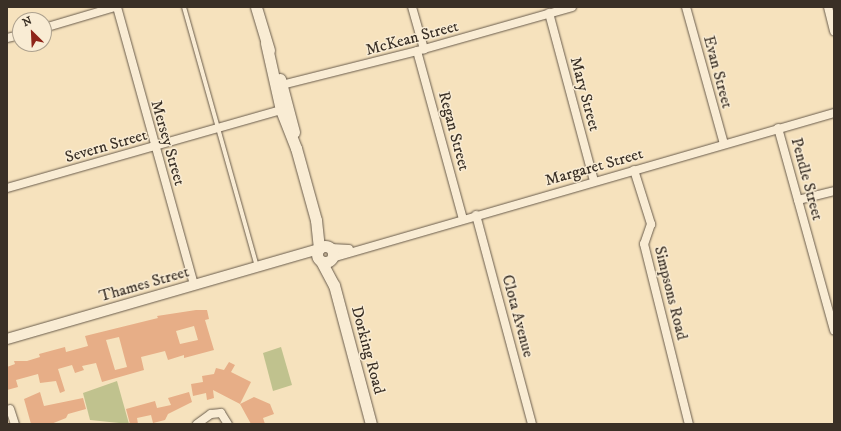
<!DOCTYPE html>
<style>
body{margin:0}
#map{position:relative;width:841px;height:431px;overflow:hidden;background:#f6e2bd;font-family:"IM FELL DW Pica",serif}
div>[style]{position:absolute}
.green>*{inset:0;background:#c0c28e}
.building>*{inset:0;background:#e7ae87}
.roads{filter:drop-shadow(0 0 1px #695c4c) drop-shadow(0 0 1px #695c4c)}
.service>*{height:4px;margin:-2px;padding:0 2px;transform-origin:2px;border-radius:2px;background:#f9ecd4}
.minor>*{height:8px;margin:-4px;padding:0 4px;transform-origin:4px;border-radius:4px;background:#f9ecd4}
.tertiary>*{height:10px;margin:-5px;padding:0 5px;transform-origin:5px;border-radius:5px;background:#f9ecd4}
.secondary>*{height:11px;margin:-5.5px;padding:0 5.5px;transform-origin:5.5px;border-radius:5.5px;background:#f9ecd4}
.secondary>.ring{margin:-5.5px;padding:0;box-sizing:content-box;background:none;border:11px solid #f9ecd4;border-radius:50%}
span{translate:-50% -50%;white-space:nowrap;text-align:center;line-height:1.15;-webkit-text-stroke:3px #f9ecd4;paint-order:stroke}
.street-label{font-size:16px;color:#3a3026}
.frame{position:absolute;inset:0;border:8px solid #3a3026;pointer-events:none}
.north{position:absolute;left:12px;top:12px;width:40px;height:40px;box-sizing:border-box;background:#f9ecd4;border:1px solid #ada18e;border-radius:50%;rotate:336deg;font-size:11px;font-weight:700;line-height:16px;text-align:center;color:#3a3026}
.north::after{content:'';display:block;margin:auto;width:14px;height:18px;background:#8f2418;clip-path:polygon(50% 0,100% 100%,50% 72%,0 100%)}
</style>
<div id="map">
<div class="green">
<div style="clip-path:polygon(281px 347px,292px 385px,273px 391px,263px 353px)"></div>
<div style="clip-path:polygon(117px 381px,129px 424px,90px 420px,83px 393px)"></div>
</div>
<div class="building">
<div style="clip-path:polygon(evenodd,196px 310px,207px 310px,209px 319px,205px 320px,214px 350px,184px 358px,184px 355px,168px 360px,165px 351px,141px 357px,144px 370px,102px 382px,96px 363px,82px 366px,84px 370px,75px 373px,72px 365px,58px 369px,65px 391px,60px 393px,56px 381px,40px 383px,38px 374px,16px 380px,18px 387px,7px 390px,7px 367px,15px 364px,14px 361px,27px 361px,40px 357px,39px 354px,65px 347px,66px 352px,88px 346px,85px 336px,158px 318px,157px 316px,196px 310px,194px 326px,198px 340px,180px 344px,176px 331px,194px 326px,196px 310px,119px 337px,127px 367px,115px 370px,106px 340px,119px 337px)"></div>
<div style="clip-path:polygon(229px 362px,235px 365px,231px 372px,251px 382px,240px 404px,254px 397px,270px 404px,274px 414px,263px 418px,265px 424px,251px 424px,240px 404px,213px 390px,214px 398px,207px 400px,206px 393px,193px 396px,191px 384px,203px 382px,202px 376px,214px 374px,216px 368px,224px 370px)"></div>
<div style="clip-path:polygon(40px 392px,44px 406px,83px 398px,86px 409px,68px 414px,66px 418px,51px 424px,31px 424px,24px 399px)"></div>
<div style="clip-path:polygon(189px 392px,192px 402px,168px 414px,165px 420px,153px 423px,151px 415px,137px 418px,138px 424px,130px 424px,126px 409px,155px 401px,157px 408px,171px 405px,168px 398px)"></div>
</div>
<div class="roads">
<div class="service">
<div style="left:184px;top:7px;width:270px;rotate:74.3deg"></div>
</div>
<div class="minor">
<div style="left:117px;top:7px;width:288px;rotate:74.5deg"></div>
<div style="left:412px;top:7px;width:44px;rotate:74.1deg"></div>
<div style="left:686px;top:7px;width:142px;rotate:74.5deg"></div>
<div style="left:828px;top:7px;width:25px;rotate:76deg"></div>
<div style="left:549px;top:13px;width:174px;rotate:75deg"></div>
<div style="left:44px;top:28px;width:74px;rotate:-16.5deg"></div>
<div style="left:7px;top:38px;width:13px;rotate:-13deg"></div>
<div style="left:417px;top:51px;width:174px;rotate:74.7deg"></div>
<div style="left:282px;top:85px;width:139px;rotate:-14.1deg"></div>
<div style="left:417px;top:51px;width:161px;rotate:-15.8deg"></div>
<div style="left:778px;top:128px;width:210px;rotate:74.5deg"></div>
<div style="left:634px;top:170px;width:57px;rotate:72.5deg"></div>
<div style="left:651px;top:224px;width:21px;rotate:109deg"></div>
<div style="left:644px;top:244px;width:186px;rotate:76deg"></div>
<div style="left:7px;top:188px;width:285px;rotate:-15.9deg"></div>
<div style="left:798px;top:200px;width:37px;rotate:-14deg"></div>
<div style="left:476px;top:215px;width:216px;rotate:75deg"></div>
<div style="left:331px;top:248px;width:18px;rotate:3deg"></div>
<div style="left:332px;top:258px;width:523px;rotate:-16.11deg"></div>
<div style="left:10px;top:409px;width:16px;rotate:72deg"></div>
<div style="left:197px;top:424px;width:17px;rotate:-36deg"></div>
<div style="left:211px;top:414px;width:10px;rotate:-6deg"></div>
<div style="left:221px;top:413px;width:13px;rotate:58deg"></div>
</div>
<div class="tertiary">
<div style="left:7px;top:339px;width:324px;rotate:-16.1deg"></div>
</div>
<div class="secondary">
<div style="left:256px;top:7px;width:45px;rotate:73.2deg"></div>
<div style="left:266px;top:43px;width:69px;rotate:77.4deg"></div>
<div style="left:281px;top:110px;width:41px;rotate:68.5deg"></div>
<div style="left:296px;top:148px;width:75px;rotate:74.5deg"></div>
<div style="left:316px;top:220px;width:29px;rotate:84deg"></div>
<div style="left:280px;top:79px;width:55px;rotate:75.2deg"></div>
<div class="ring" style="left:317px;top:246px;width:5px;height:5px"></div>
<div style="left:321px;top:261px;width:27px;rotate:62deg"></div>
<div style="left:334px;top:285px;width:144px;rotate:75.1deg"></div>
</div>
</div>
<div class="street-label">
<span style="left:412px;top:38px;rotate:-15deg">McKean Street</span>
<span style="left:718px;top:72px;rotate:75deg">Evan Street</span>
<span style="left:585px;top:94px;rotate:75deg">Mary Street</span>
<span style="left:454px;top:131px;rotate:75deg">Regan Street</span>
<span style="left:168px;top:143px;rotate:74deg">Mersey Street</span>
<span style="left:106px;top:146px;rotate:-16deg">Severn Street</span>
<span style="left:594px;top:167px;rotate:-16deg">Margaret Street</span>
<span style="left:807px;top:179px;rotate:75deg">Pendle Street</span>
<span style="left:144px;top:284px;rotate:-16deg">Thames Street</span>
<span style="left:671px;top:293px;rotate:76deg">Simpsons Road</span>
<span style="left:518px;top:316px;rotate:75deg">Clota Avenue</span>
<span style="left:368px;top:350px;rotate:75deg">Dorking Road</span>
</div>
<div class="frame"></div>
<div class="north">N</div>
</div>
